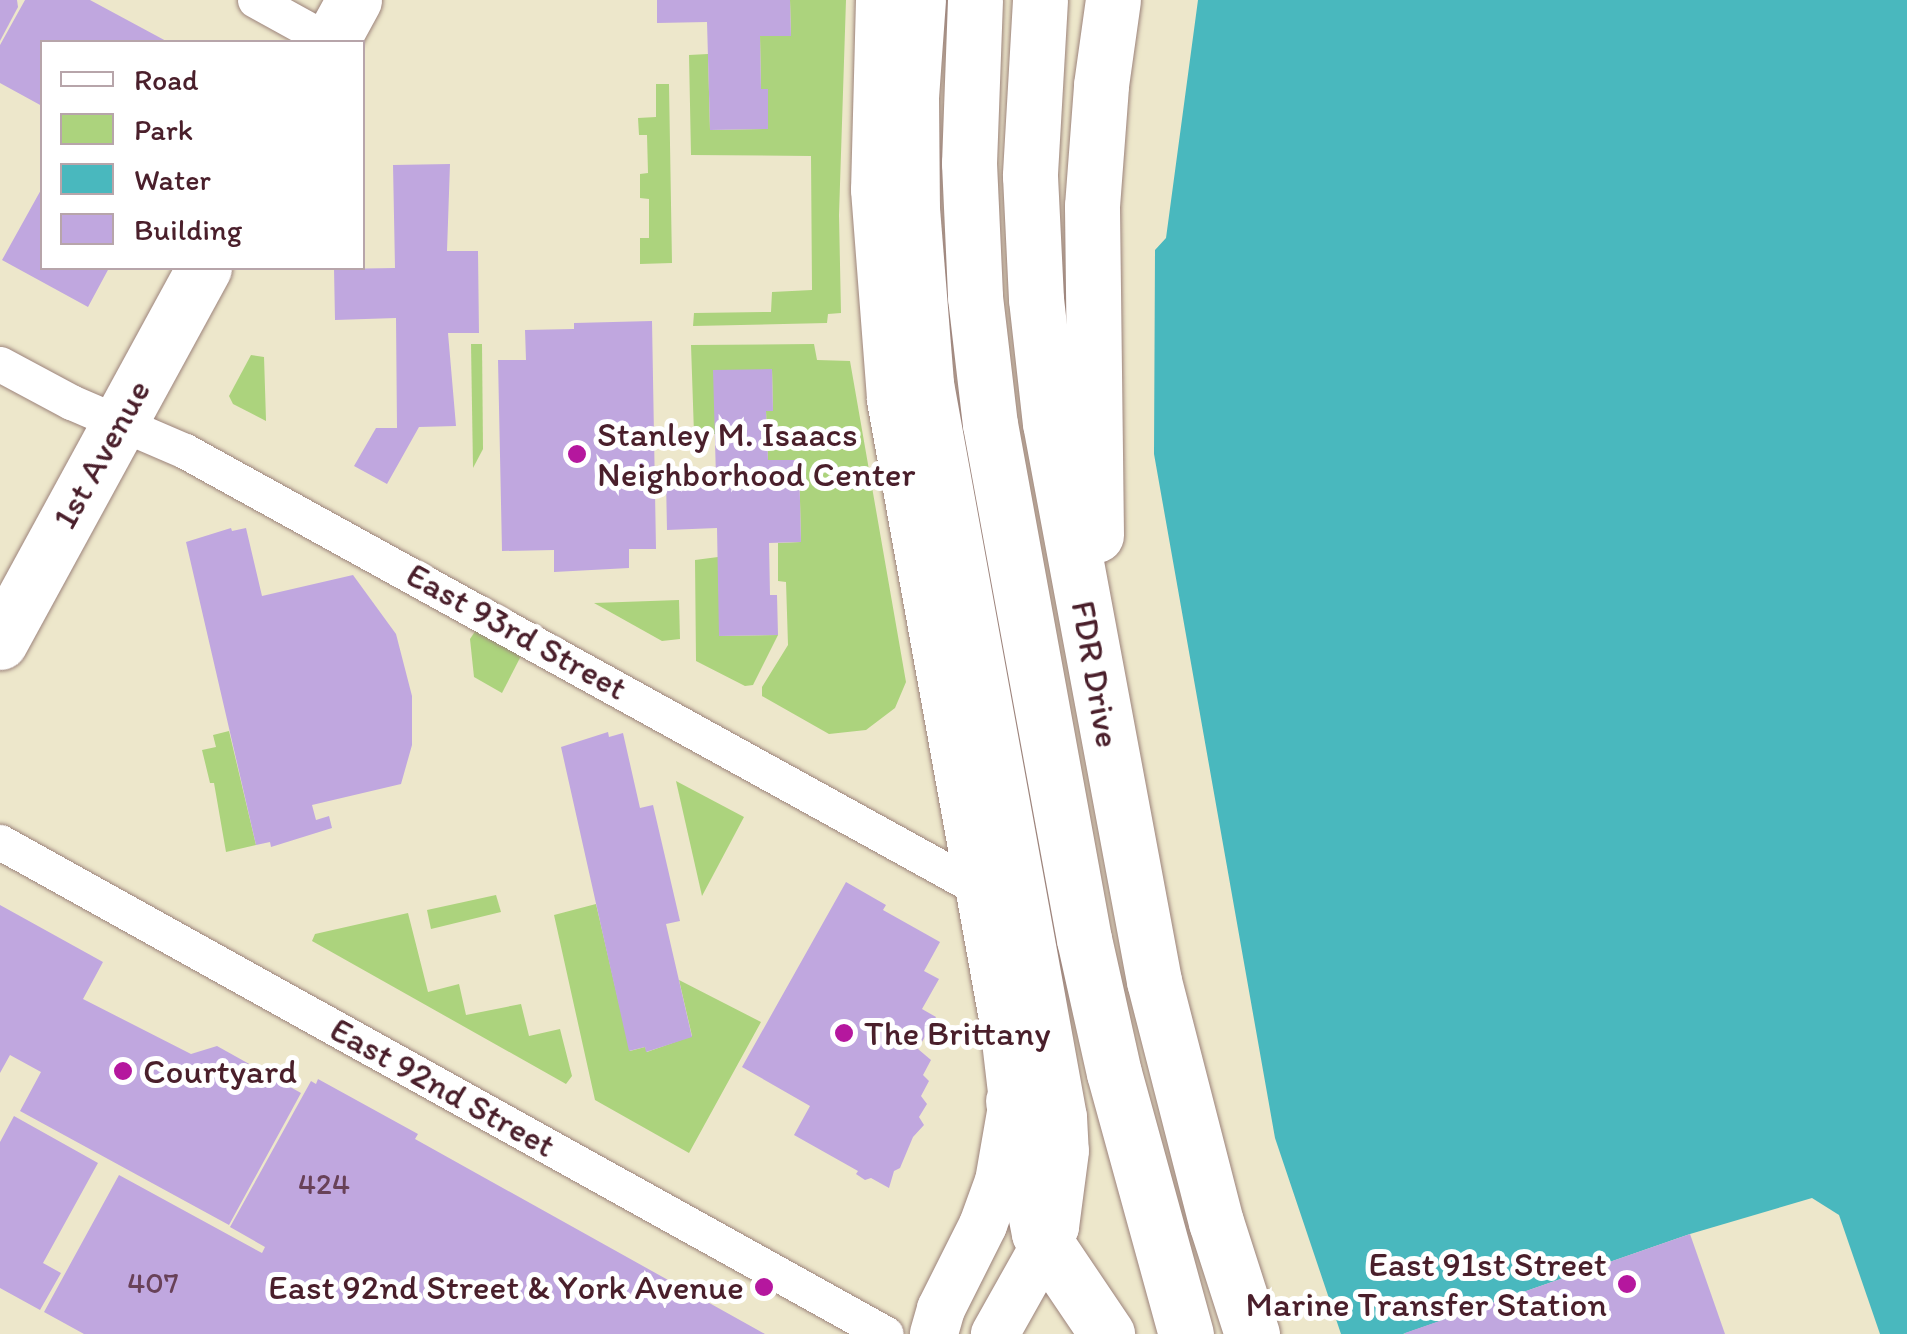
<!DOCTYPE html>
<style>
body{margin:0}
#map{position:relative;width:1907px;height:1334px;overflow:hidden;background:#ede7cb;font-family:Itim,sans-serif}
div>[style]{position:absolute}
.green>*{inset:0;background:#acd37d}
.water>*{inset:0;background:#49b8be}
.pier>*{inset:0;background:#ede7cb}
.building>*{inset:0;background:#c0a7df}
.roads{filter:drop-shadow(0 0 2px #9c837b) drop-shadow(0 0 2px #9c837b)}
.street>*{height:35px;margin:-17.5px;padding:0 17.5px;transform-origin:17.5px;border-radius:17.5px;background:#fff}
.secondary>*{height:48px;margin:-24px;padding:0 24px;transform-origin:24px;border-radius:24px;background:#fff}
.primary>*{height:55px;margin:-27.5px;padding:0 27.5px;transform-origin:27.5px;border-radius:27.5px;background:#fff}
.highway>*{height:55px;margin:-27.5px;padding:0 27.5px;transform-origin:27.5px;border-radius:27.5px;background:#fff}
.dots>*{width:28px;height:28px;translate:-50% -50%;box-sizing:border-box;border:5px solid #fff;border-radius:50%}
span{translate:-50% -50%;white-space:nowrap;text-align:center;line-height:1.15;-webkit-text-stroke:10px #fff;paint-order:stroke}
.number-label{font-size:30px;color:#684158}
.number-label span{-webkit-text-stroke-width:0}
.poi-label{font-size:35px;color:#4a1f2b}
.left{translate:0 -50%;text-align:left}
.right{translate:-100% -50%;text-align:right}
.street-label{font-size:35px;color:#4a1f2b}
.legend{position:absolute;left:40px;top:40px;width:325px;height:230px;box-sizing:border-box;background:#fff;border:2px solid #b7a5aa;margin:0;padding:12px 18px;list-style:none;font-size:30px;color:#4a1f2b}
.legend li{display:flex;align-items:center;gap:20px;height:50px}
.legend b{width:50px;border:2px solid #b7a5aa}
</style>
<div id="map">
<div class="green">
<div style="clip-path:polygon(790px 0,846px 0,839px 215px,841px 313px,828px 314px,827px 323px,693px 326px,694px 313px,771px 312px,772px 292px,812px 290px,811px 156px,691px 155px,689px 55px,708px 54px,710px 130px,768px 129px,768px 90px,761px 89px,760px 36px,791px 36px)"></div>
<div style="clip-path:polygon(656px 84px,669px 84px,672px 263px,640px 264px,640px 238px,649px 238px,649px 199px,640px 198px,640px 174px,648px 173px,647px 135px,639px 135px,638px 118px,656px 117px)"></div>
<div style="clip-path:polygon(471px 344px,482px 344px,483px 449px,473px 468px)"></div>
<div style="clip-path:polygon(814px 344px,817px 360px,850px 361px,906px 682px,895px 708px,866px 730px,829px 734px,762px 696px,762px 687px,788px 645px,786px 582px,778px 581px,778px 543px,801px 542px,799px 460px,768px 460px,766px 411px,773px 411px,772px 370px,715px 434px,694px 434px,691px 345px)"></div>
<div style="clip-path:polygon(251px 355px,264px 357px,266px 421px,233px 404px,229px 396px)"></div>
<div style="clip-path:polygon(718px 557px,720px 636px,778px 635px,753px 685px,745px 686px,696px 661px,695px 560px)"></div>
<div style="clip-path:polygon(679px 600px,680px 639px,662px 641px,594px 603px)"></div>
<div style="clip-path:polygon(478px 627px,523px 652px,502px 693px,474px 677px,470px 639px)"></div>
<div style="clip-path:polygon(229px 731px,256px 845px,226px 852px,214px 783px,210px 783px,202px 750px,216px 747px,213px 735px)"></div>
<div style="clip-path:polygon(676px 781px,744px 817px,702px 896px)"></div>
<div style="clip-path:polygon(496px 895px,501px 912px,431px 929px,427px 910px)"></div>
<div style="clip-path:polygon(596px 904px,630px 1051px,645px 1047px,647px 1052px,692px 1036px,679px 980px,761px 1022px,689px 1153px,595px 1100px,554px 915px)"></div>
<div style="clip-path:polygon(408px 913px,428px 992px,459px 984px,466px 1015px,521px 1004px,529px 1036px,560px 1029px,572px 1076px,566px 1084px,312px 941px,315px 934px)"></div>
</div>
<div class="water">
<div style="clip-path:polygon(1198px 0,1907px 0,1907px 1334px,1341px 1334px,1275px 1138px,1154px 454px,1155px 250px,1166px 238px)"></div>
</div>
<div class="pier">
<div style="clip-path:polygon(1812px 1198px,1839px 1215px,1880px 1334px,1403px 1334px,1690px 1234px)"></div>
</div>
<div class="building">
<div style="clip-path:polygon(0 0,17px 0,18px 7px,0 41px)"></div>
<div style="clip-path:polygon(25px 0,90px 0,168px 42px,42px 42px,42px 106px,0 83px,0 45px)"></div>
<div style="clip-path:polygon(657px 0,790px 0,791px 36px,760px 36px,761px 89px,768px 89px,768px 129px,710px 130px,707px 22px,657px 23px)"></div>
<div style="clip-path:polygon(450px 164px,447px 251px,478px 251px,479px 333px,448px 333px,456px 426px,419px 427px,387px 484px,354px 466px,376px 428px,397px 428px,396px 318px,335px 320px,334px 269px,395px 268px,393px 165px)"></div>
<div style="clip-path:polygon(42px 188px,42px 268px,109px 268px,88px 307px,2px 260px)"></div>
<div style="clip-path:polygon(652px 321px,656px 549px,629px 549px,629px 568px,554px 572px,554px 550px,502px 551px,498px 360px,526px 360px,525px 330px,574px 329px,574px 323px)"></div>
<div style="clip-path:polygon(772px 369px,773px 411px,766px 411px,768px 460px,799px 460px,801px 542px,769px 543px,770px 595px,777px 595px,778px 635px,719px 636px,717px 528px,667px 530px,666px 479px,716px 478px,713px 370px)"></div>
<div style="clip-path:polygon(231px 528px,232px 531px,246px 528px,262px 596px,353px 575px,396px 634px,412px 696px,412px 745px,401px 784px,312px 805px,316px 820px,329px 816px,332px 828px,271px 847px,270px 842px,256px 845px,186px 542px)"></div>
<div style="clip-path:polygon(608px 732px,609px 737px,623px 733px,640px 808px,653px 805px,680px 921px,666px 924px,692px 1037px,646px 1052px,645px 1047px,629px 1051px,561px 747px)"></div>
<div style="clip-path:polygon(846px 882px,886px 905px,883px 910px,940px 942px,924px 971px,939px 979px,922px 1009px,936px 1017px,918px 1049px,931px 1060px,923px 1075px,929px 1081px,921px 1096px,927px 1104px,919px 1117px,924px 1125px,913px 1137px,900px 1168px,894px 1171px,889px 1188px,871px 1178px,865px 1180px,856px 1174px,858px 1171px,794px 1135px,810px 1106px,742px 1067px)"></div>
<div style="clip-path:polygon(0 905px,103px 962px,83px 999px,191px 1054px,217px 1046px,301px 1093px,229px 1225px,20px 1111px,41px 1072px,10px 1055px,0 1073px)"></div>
<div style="clip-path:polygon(318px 1079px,418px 1134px,415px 1139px,765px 1334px,84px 1334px,44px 1312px,119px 1175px,262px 1253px,265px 1247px,230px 1227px,311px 1081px,316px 1084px)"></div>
<div style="clip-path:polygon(14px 1116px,98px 1163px,43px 1263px,61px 1273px,40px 1310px,0 1288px,0 1142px)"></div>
<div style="clip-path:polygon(1690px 1234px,1725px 1334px,1405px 1334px,1405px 1333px)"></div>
</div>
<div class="roads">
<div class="street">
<div style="left:255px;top:0;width:87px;rotate:28.9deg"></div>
<div style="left:0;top:364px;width:81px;rotate:28.2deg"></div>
<div style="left:71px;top:402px;width:124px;rotate:23.3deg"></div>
<div style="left:185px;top:451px;width:924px;rotate:28.87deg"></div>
<div style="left:0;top:842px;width:1013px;rotate:29.04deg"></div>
</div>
<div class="secondary">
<div style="left:880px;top:0;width:190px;rotate:91.5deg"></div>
<div style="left:875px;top:190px;width:211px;rotate:85.6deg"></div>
<div style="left:891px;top:400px;width:634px;rotate:79.74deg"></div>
<div style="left:1004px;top:1024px;width:78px;rotate:83.3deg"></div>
<div style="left:1013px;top:1101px;width:81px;rotate:99.9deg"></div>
<div style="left:999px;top:1181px;width:47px;rotate:110deg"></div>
<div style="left:983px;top:1225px;width:94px;rotate:116.6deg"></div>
<div style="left:941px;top:1309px;width:26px;rotate:106deg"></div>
<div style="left:922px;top:0;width:97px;rotate:94.1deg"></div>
<div style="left:915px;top:97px;width:112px;rotate:89.5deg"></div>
<div style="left:916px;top:209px;width:176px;rotate:85.4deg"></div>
<div style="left:930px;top:384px;width:745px;rotate:79.72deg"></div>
<div style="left:1063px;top:1117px;width:34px;rotate:87deg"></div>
<div style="left:1065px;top:1151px;width:77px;rotate:97.5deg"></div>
<div style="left:1055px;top:1227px;width:123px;rotate:119.3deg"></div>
</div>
<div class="primary">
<div style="left:331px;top:42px;width:48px;rotate:-61.3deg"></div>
<div style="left:0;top:642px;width:426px;rotate:-61.4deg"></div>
</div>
<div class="highway">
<div style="left:975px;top:0;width:163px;rotate:92.1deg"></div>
<div style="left:969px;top:163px;width:134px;rotate:87.4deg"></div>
<div style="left:975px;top:297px;width:128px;rotate:83.3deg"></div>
<div style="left:990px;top:424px;width:524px;rotate:79.66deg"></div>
<div style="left:1084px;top:939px;width:137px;rotate:77.4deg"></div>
<div style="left:1114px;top:1073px;width:271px;rotate:74.6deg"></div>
<div style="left:1040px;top:0;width:176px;rotate:93.3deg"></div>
<div style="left:1030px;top:176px;width:123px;rotate:87.2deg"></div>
<div style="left:1036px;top:299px;width:125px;rotate:83.6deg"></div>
<div style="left:1050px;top:423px;width:568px;rotate:79.44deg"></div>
<div style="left:1154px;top:981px;width:249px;rotate:75.6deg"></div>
<div style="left:1216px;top:1222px;width:118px;rotate:72.2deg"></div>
<div style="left:1096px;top:535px;width:329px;rotate:-90.7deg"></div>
<div style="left:1092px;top:206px;width:121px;rotate:-85.7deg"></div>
<div style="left:1101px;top:85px;width:86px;rotate:-82deg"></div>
<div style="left:1013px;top:1101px;width:135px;rotate:78.9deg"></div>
<div style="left:1039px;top:1233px;width:122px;rotate:56deg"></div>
</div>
</div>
<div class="dots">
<div style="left:577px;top:454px;background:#b5179e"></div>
<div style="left:844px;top:1033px;background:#b5179e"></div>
<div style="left:123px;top:1071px;background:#b5179e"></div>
<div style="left:1627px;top:1284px;background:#b5179e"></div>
<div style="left:764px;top:1287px;background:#b5179e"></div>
</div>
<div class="number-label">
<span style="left:324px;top:1184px">424</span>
<span style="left:153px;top:1283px">407</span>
</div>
<div class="poi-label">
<span class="left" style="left:597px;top:454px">Stanley M. Isaacs<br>Neighborhood Center</span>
<span class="left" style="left:864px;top:1033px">The Brittany</span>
<span class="left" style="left:143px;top:1071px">Courtyard</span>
<span class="right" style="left:1607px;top:1284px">East 91st Street<br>Marine Transfer Station</span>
<span class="right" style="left:744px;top:1287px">East 92nd Street &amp; York Avenue</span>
</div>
<div class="street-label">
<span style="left:101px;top:454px;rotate:-61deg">1st Avenue</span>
<span style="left:517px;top:631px;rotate:29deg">East 93rd Street</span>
<span style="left:1096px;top:674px;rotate:80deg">FDR Drive</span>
<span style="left:443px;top:1087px;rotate:29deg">East 92nd Street</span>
</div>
<ul class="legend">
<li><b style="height:12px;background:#fff"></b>Road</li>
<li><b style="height:28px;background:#acd37d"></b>Park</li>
<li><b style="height:28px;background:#49b8be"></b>Water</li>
<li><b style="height:28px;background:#c0a7df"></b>Building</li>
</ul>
</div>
